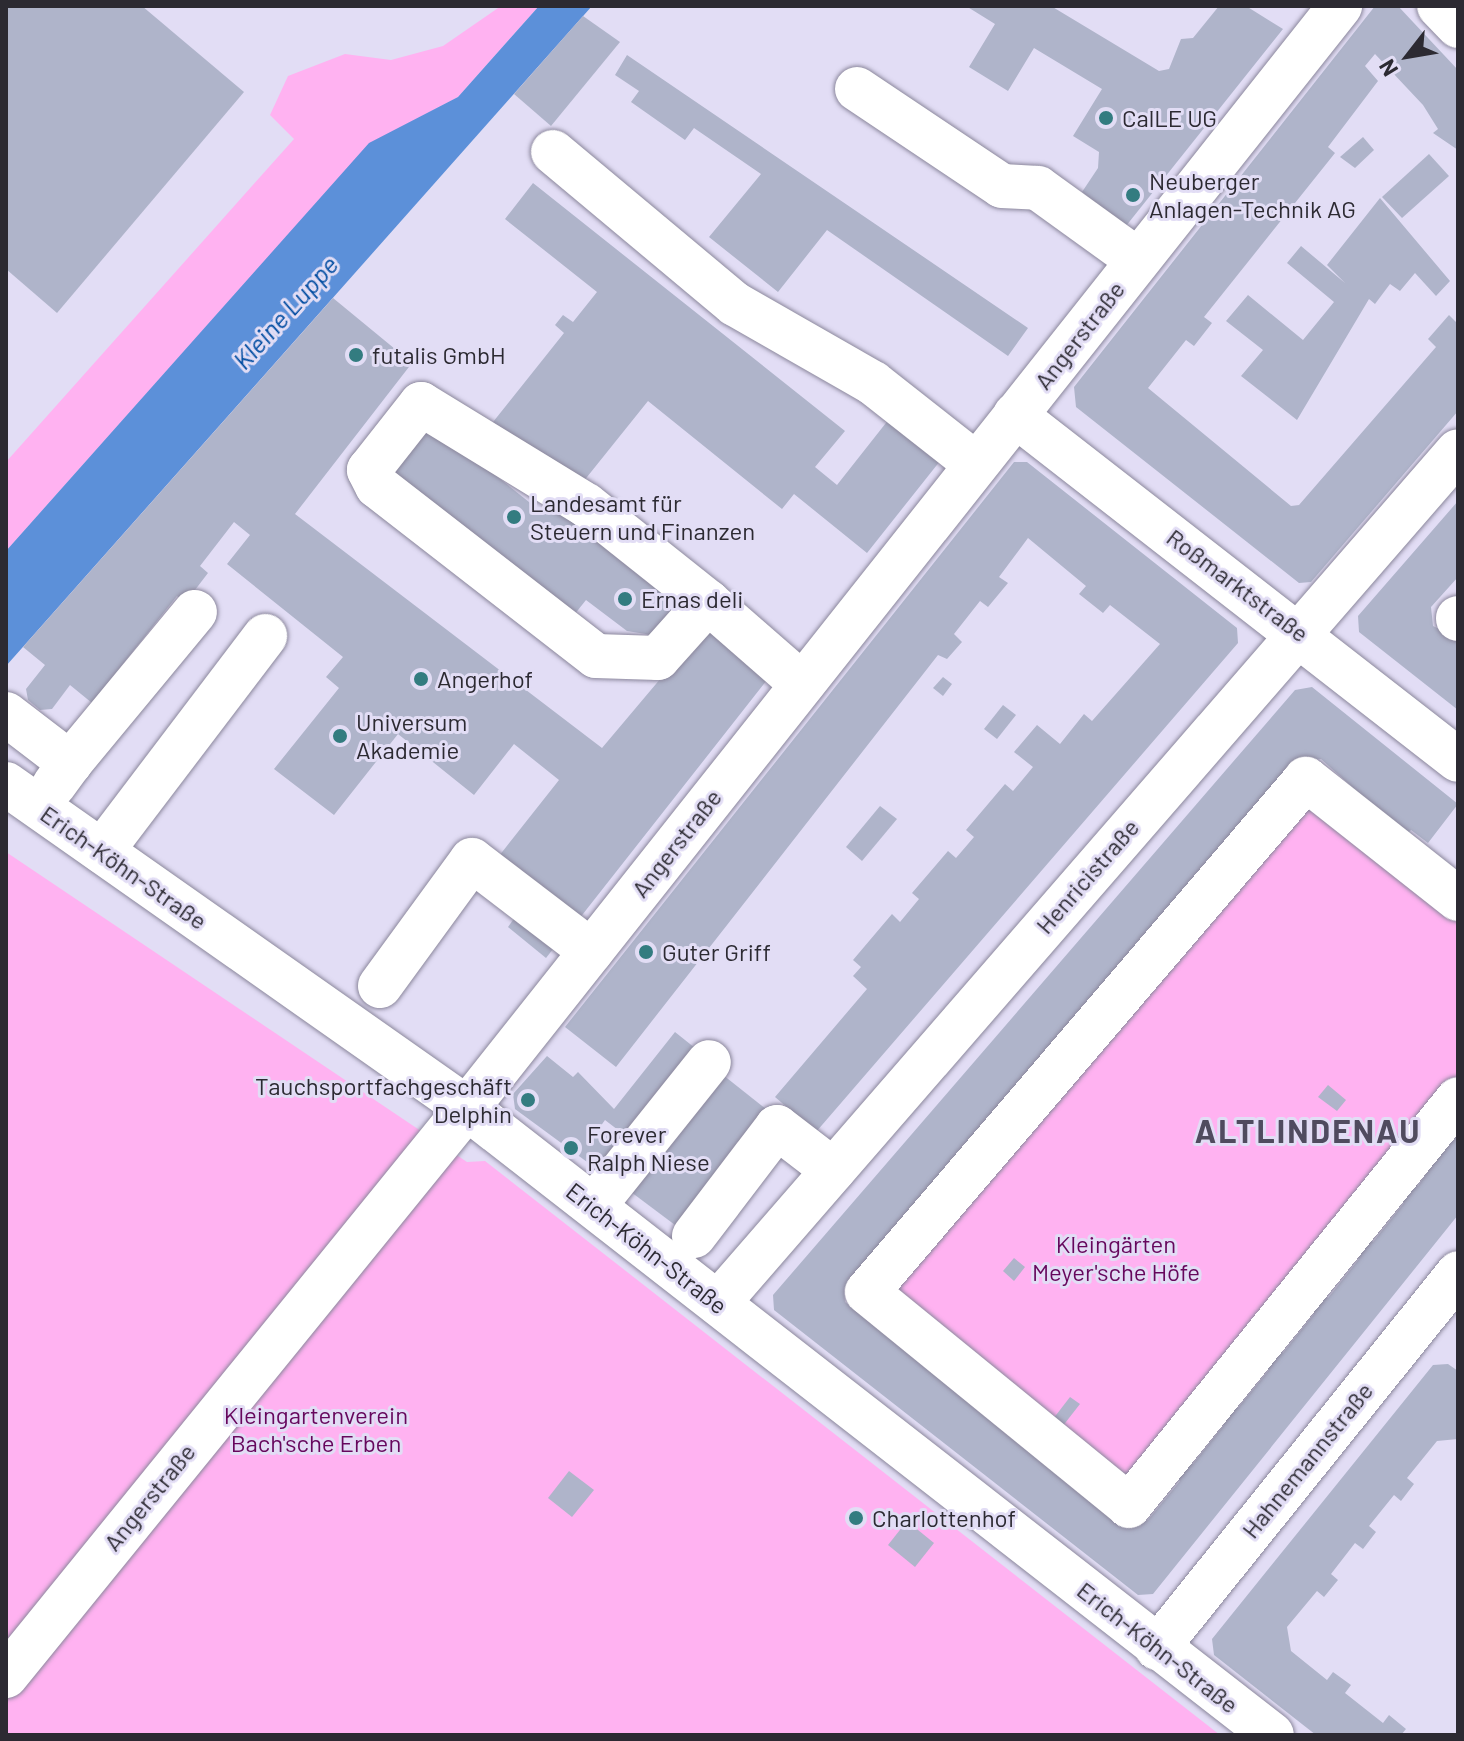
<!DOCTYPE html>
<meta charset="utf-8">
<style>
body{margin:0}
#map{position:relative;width:1464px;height:1741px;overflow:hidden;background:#e2ddf5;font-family:Barlow,sans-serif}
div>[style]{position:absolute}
.green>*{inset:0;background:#ffb2f1}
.water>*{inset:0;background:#5c90d9}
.building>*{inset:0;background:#afb4ca}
.roads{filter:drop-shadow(0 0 2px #8b879c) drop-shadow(0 0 2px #8b879c)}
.minor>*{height:44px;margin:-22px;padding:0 22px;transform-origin:22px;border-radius:22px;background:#fff}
.dots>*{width:22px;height:22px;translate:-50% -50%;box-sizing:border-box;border:4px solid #e2ddf5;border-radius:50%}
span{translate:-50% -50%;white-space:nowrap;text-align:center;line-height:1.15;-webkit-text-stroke:6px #e2ddf5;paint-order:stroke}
.poi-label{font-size:24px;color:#2c2a32}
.left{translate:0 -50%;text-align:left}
.right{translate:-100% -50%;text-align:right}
.street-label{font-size:24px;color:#2c2a32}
.park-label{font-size:24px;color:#66075d}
.water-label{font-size:26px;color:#004ca1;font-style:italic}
.district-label{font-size:32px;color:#504b5f;font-weight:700;letter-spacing:2px}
.frame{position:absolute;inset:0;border:8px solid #2c2a32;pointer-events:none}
.north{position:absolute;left:1368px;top:16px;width:80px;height:80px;-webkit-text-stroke:6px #e2ddf5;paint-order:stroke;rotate:239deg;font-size:22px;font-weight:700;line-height:32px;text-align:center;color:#2c2a32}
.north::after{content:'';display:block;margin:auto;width:28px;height:36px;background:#2c2a32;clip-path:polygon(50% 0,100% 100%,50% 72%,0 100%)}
</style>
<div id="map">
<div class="green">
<div style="clip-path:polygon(501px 6px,539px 6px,458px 97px,369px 144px,6px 551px,6px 462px,294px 139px,270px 115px,288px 76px,345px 54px,391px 60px,443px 46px)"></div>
<div style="clip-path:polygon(1306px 779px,1458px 899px,1458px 1099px,1129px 1506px,867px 1292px)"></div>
<div style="clip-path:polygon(6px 852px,467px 1162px,485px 1161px,1220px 1735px,6px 1735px)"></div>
</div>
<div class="water">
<div style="clip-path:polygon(539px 6px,592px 6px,6px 666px,6px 551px,369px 143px,458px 97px)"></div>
</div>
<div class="building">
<div style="clip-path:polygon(6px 6px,142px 6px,244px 92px,57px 313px,6px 269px)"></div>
<div style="clip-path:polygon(966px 6px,1051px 6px,1159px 71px,1169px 69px,1181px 39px,1193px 38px,1219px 6px,1246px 6px,1283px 29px,1126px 226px,1082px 192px,1098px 168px,1099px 152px,1073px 136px,1102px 89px,1034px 48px,1008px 91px,969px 67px,995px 24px)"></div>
<div style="clip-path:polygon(1375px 6px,1398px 6px,1458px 70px,1458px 150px,1433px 133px,1438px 129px,1423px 105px,1375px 54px,1365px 66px,1378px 81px,1328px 147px,1335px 153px,1204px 317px,1212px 323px,1194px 346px,1186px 340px,1148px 388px,1291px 506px,1299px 505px,1436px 347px,1428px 339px,1449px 315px,1458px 324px,1458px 411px,1311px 582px,1299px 583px,1076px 407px,1074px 387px)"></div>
<div style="clip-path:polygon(583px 16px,620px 42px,551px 126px,514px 94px)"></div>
<div style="clip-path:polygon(627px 55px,1028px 328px,1008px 356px,827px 230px,778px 292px,709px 237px,761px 174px,694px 128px,685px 140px,631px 102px,639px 91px,615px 75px)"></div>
<div style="clip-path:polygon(1363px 137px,1374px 150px,1355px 168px,1340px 157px)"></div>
<div style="clip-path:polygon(1429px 154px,1449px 176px,1402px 218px,1382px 197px)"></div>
<div style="clip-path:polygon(533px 183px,845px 431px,815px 467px,837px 485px,893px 414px,944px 456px,867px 553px,794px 494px,782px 509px,648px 401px,583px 482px,550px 457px,541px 469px,489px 427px,564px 333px,555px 325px,563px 315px,573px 322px,597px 292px,505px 219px)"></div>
<div style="clip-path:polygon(1380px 198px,1450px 281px,1436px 296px,1415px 273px,1400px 291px,1390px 284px,1375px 304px,1369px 299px,1297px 420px,1241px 376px,1263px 350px,1226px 321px,1248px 295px,1303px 340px,1334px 302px,1287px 263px,1301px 246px,1345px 283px,1327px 265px)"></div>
<div style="clip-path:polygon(333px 298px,412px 363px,295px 514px,602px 748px,704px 627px,767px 680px,579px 919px,499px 856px,559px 780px,514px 744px,474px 795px,398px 734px,334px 815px,274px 769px,339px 688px,326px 677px,343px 657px,227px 564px,250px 535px,234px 522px,200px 566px,208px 573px,185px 603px,177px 596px,92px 703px,70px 685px,52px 709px,40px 710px,28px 700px,26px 689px,45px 665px,23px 647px)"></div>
<div style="clip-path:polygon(429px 422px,544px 514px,552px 504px,686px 611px,658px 636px,627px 631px,586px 600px,570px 620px,386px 474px)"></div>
<div style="clip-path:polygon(1014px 462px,1027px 462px,1237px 628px,1238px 643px,816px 1132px,775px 1097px,867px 989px,853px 976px,861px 967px,853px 960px,892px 914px,900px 922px,919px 899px,912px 893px,948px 851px,956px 858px,974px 837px,966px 830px,1005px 784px,1013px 791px,1033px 767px,1014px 752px,1037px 725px,1060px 744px,1084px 714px,1092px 721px,1160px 644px,1110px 605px,1103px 613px,1079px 594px,1086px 586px,1028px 538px,999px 577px,1008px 583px,988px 607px,980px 601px,954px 634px,962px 642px,947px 659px,938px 655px,616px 1067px,565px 1027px)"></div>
<div style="clip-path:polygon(1458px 501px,1458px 577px,1431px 607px,1433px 626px,1458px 638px,1458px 710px,1359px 632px,1358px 616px)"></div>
<div style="clip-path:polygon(943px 677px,952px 684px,943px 696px,933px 688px)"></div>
<div style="clip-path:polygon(1312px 687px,1458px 804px,1428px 843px,1411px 830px,1406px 835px,1321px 759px,1300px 761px,844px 1288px,845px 1302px,1126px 1523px,1148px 1520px,1180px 1481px,1172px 1475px,1186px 1459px,1193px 1464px,1224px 1425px,1218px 1420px,1231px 1403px,1238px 1408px,1269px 1370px,1263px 1364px,1276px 1348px,1283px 1353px,1314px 1314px,1308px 1309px,1321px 1292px,1328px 1298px,1359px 1259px,1353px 1253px,1367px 1236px,1373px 1242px,1404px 1203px,1398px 1198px,1411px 1181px,1418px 1186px,1458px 1127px,1458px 1215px,1153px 1594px,1138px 1595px,774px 1310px,773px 1295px,1295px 690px)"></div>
<div style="clip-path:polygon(1003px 705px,1016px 715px,997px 739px,984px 729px)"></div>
<div style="clip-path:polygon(880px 806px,897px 819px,862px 861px,846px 847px)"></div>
<div style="clip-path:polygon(518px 913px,557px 944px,546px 958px,508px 927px)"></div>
<div style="clip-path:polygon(675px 1032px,700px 1052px,631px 1140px,605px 1120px,600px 1127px,623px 1146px,602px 1173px,515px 1109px,513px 1094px,547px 1056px,573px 1077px,578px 1072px,614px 1109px)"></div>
<div style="clip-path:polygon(718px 1071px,766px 1109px,675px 1225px,627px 1189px)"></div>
<div style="clip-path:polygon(1328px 1085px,1346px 1100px,1337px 1111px,1318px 1097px)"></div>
<div style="clip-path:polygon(1014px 1258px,1025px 1267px,1014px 1281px,1003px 1271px)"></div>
<div style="clip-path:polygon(1448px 1364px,1458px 1371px,1458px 1439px,1437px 1441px,1407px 1478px,1414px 1484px,1401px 1501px,1394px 1495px,1369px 1526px,1376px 1532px,1363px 1549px,1355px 1543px,1331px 1574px,1338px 1580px,1324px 1597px,1317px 1591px,1287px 1627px,1291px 1651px,1327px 1680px,1333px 1672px,1351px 1685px,1345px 1693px,1383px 1723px,1389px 1715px,1406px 1729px,1401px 1735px,1316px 1735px,1214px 1655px,1212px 1639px,1433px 1365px)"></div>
<div style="clip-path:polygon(1070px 1397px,1080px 1404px,1062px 1427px,1053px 1419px)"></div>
<div style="clip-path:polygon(569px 1471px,594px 1490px,572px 1517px,548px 1498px)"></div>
<div style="clip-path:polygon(907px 1521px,934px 1543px,915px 1567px,888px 1545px)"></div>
</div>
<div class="roads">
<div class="minor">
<div style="left:1439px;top:6px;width:28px;rotate:46deg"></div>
<div style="left:857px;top:89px;width:174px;rotate:33.8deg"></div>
<div style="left:1002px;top:186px;width:36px;rotate:3deg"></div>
<div style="left:1038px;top:188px;width:123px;rotate:35.8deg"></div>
<div style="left:553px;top:152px;width:237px;rotate:39.9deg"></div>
<div style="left:735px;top:304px;width:159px;rotate:29.8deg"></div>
<div style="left:873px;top:383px;width:131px;rotate:38.2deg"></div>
<div style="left:1015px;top:415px;width:561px;rotate:37.91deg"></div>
<div style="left:708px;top:602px;width:75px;rotate:131.8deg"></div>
<div style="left:658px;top:658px;width:62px;rotate:-178.2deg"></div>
<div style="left:596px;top:656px;width:277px;rotate:-142.2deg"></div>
<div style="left:377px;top:486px;width:18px;rotate:-117deg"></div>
<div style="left:369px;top:470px;width:84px;rotate:-51.8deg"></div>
<div style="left:421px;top:404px;width:193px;rotate:31.5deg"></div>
<div style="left:586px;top:505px;width:156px;rotate:38.5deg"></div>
<div style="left:708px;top:602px;width:125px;rotate:41.1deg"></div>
<div style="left:1458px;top:618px;width:1px;rotate:90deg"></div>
<div style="left:6px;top:714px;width:81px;rotate:37.4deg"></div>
<div style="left:70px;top:763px;width:27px;rotate:126deg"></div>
<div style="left:70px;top:763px;width:196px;rotate:-50.4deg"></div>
<div style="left:6px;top:784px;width:563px;rotate:35.1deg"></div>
<div style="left:467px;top:1108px;width:1020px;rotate:37.91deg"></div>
<div style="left:102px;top:851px;width:270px;rotate:-52.8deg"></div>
<div style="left:1458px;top:899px;width:194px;rotate:-141.7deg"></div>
<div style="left:1306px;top:779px;width:675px;rotate:130.56deg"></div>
<div style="left:867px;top:1292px;width:338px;rotate:39.2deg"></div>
<div style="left:1129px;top:1506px;width:523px;rotate:-51.05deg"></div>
<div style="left:380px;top:986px;width:156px;rotate:-53.9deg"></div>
<div style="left:472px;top:860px;width:150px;rotate:37.4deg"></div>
<div style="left:594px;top:1206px;width:184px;rotate:-51.4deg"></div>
<div style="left:694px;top:1236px;width:137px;rotate:-52.7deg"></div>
<div style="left:777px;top:1127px;width:71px;rotate:37.5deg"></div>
<div style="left:718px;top:1303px;width:1128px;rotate:-49.02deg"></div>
<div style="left:1157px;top:1648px;width:481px;rotate:-51.2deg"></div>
<div style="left:6px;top:1676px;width:732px;rotate:-50.94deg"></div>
<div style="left:467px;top:1108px;width:1406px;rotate:-51.61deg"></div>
</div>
</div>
<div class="dots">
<div style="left:1106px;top:118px;background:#337c80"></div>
<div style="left:1133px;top:195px;background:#337c80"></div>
<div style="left:356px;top:355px;background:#337c80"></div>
<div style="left:514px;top:517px;background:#337c80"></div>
<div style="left:625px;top:599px;background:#337c80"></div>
<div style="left:421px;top:679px;background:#337c80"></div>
<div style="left:340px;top:736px;background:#337c80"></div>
<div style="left:646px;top:952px;background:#337c80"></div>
<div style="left:528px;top:1100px;background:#337c80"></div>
<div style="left:571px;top:1148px;background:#337c80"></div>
<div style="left:856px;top:1518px;background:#337c80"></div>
</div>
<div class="poi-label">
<span class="left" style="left:1122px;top:118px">CalLE UG</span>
<span class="left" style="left:1149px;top:195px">Neuberger<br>Anlagen-Technik AG</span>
<span class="left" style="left:372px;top:355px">futalis GmbH</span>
<span class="left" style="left:530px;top:517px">Landesamt für<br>Steuern und Finanzen</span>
<span class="left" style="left:641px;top:599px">Ernas deli</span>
<span class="left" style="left:437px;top:679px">Angerhof</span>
<span class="left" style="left:356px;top:736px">Universum<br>Akademie</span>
<span class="left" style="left:662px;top:952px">Guter Griff</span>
<span class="right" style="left:512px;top:1100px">Tauchsportfachgeschäft<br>Delphin</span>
<span class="left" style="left:587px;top:1148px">Forever<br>Ralph Niese</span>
<span class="left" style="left:872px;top:1518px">Charlottenhof</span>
</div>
<div class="street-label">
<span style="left:1079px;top:335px;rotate:-52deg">Angerstraße</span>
<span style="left:1238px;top:585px;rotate:37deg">Roßmarktstraße</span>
<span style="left:676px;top:843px;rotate:-52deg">Angerstraße</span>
<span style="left:124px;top:867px;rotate:35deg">Erich-Köhn-Straße</span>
<span style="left:1087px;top:876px;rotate:-49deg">Henricistraße</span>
<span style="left:647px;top:1248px;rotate:38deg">Erich-Köhn-Straße</span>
<span style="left:1307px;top:1460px;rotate:-51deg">Hahnemannstraße</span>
<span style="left:149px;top:1497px;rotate:-51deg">Angerstraße</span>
<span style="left:1158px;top:1647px;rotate:38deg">Erich-Köhn-Straße</span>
</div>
<div class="park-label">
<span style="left:1116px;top:1258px">Kleingärten<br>Meyer'sche Höfe</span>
<span style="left:316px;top:1429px">Kleingartenverein<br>Bach'sche Erben</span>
</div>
<div class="water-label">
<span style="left:285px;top:312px;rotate:-48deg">Kleine Luppe</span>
</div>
<div class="district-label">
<span style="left:1308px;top:1130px">ALTLINDENAU</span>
</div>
<div class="frame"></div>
<div class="north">N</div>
</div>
